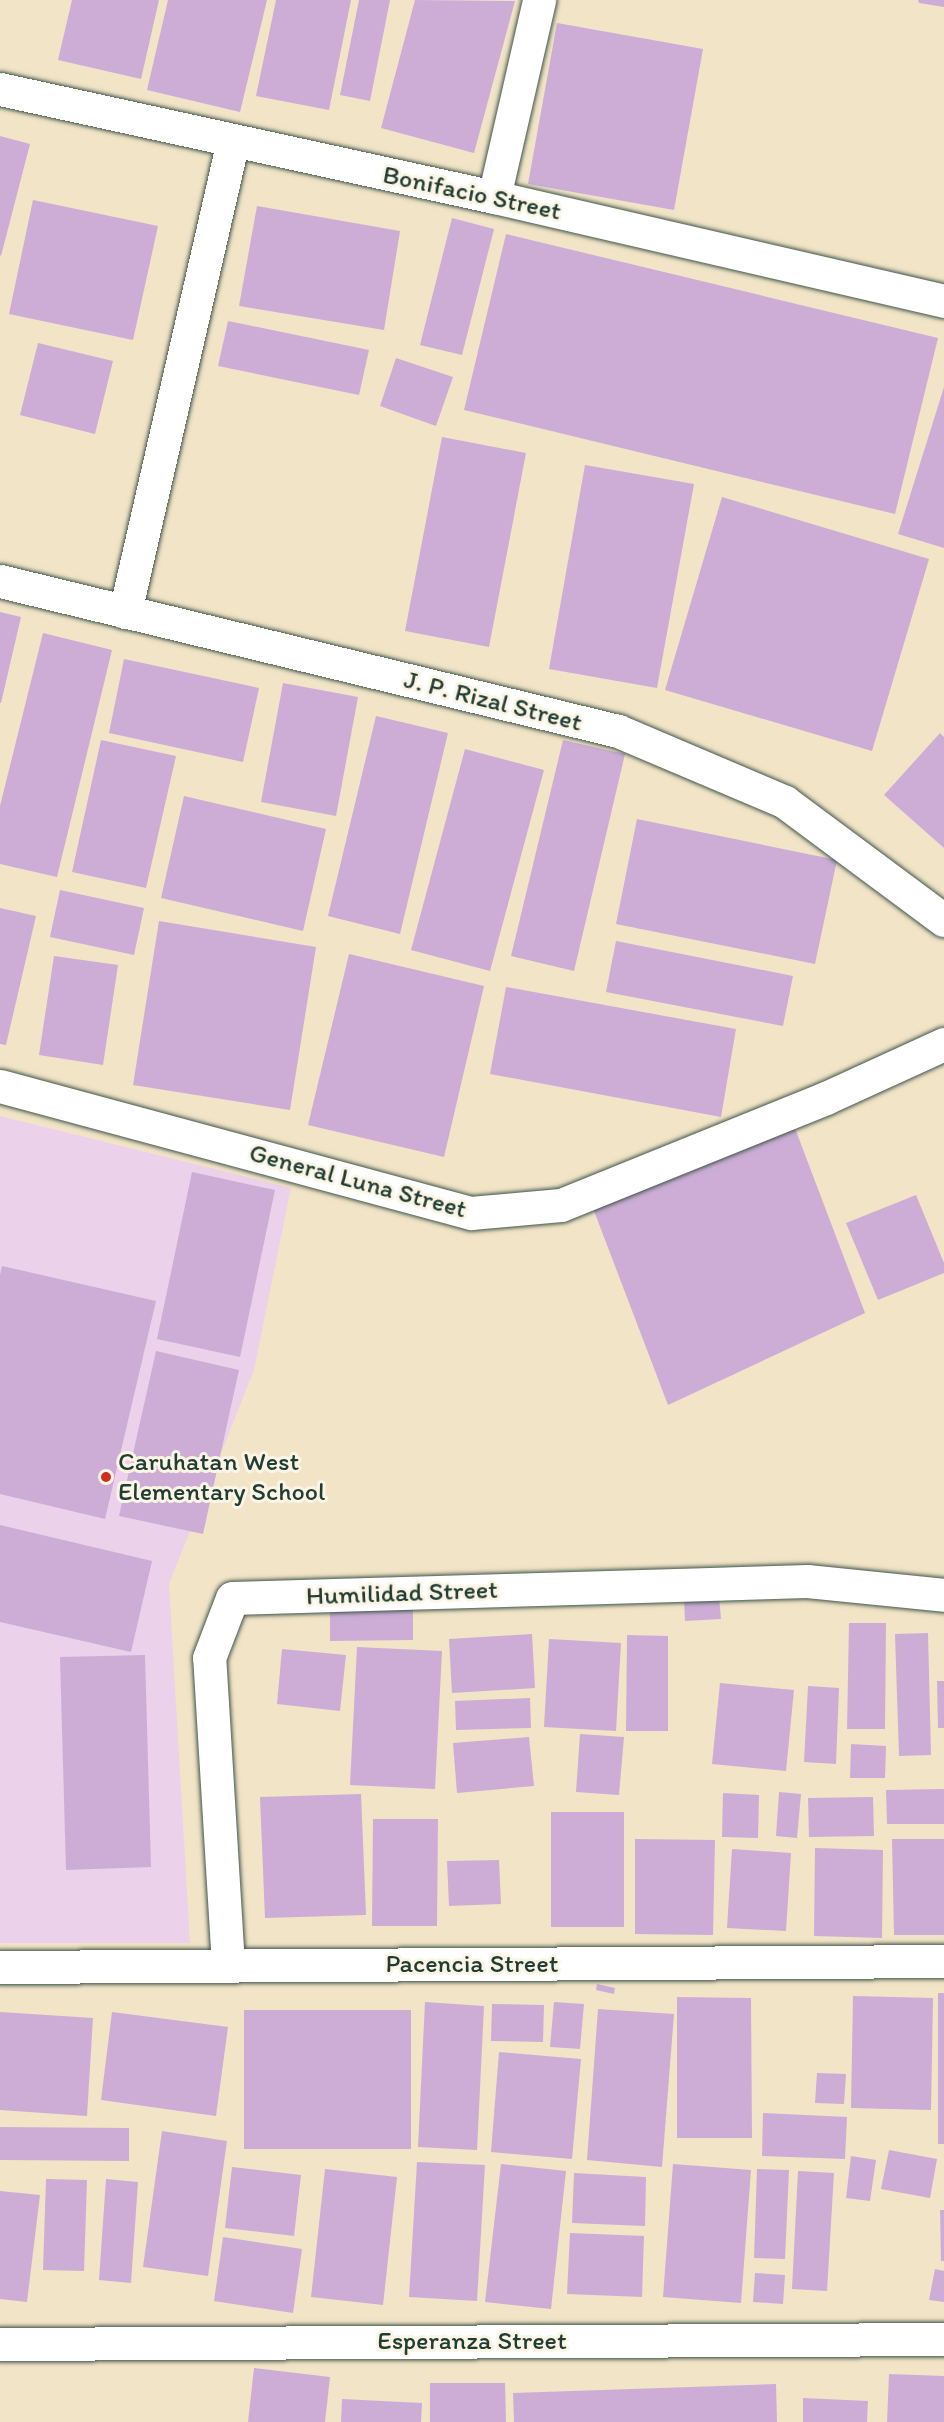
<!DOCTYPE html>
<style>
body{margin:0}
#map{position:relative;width:944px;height:2422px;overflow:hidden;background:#f2e4c7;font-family:Itim,sans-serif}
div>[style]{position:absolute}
.built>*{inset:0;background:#ecd1ea}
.building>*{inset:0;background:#cdadd6}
.roads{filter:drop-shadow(0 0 2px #3f564a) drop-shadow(0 0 2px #3f564a)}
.minor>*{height:33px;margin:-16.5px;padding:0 16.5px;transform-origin:16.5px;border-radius:16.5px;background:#fff}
.dots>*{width:16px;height:16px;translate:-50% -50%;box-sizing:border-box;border:3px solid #fcf5e5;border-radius:50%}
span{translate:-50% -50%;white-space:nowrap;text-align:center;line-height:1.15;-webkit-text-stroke:6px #fcf5e5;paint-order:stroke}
.street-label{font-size:26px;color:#1f3d34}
.poi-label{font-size:26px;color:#1f3d34}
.left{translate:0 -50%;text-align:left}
</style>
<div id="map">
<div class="built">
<div style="clip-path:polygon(0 1116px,291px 1188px,254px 1370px,169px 1584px,190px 1943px,0 1943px)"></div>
</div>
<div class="building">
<div style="clip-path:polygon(72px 0,159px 0,141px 79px,58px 60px)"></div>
<div style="clip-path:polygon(168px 0,267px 0,240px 112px,147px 90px)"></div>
<div style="clip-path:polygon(276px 0,351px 0,329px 110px,256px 96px)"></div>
<div style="clip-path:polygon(359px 0,390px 0,370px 101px,340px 95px)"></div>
<div style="clip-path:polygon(415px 0,515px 1px,474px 153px,381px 128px)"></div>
<div style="clip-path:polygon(918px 0,944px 0,944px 7px,919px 3px)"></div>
<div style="clip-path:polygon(557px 23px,703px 49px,674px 210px,528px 184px)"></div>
<div style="clip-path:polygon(0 136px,30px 144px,1px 256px,0 255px)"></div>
<div style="clip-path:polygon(33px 200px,158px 226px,133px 340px,9px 314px)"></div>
<div style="clip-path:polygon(257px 206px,400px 231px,384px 330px,239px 306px)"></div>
<div style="clip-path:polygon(452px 218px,494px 229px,462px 355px,420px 345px)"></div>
<div style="clip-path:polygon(506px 234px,938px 338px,895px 514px,464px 410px)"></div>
<div style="clip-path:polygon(228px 321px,369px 350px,359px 395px,218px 366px)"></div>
<div style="clip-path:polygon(38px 343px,113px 361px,95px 434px,20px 415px)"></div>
<div style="clip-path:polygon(396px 358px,453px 377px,436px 426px,380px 406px)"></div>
<div style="clip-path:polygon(944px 387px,944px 548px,898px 534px)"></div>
<div style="clip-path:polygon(442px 437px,526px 453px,489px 647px,405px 631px)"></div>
<div style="clip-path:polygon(585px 465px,694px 484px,657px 688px,549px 669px)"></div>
<div style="clip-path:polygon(722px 497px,929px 559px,872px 751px,665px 690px)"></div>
<div style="clip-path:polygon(0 612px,21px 617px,1px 703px,0 703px)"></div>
<div style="clip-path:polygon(43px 633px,112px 650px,57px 877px,0 864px,0 806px)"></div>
<div style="clip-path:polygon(124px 659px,259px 688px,243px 762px,109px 733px)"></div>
<div style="clip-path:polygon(283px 683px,358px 697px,336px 816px,261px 802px)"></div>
<div style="clip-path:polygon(376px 716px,448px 733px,400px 934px,328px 916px)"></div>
<div style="clip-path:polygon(940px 733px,944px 737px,944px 848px,884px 795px)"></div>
<div style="clip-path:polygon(101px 740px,176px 756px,146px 888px,72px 872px)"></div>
<div style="clip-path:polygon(563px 740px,625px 754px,574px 971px,511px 956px)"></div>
<div style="clip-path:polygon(465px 749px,544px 770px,490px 971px,411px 950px)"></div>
<div style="clip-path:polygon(184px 796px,326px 829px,303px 931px,161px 898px)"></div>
<div style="clip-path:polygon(637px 819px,837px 860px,815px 964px,616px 924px)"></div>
<div style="clip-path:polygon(60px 890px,144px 908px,134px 955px,50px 937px)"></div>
<div style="clip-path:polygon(0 908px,36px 916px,6px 1045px,0 1044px)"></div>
<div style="clip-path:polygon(159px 921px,316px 947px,290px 1110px,133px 1085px)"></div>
<div style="clip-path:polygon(616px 941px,793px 976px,783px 1026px,606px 992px)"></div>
<div style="clip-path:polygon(349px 954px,484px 986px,444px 1157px,308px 1125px)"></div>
<div style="clip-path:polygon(54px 956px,118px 965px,103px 1065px,39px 1055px)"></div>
<div style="clip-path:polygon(506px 987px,736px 1029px,721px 1117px,490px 1074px)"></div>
<div style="clip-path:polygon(793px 1123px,865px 1313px,668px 1405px,591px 1203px)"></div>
<div style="clip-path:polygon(192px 1172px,275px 1190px,240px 1357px,157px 1339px)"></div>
<div style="clip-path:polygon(916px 1195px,944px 1263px,944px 1273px,878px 1300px,846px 1223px)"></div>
<div style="clip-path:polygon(2px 1266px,156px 1301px,105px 1519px,0 1494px,0 1275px)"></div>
<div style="clip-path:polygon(156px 1351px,239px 1370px,203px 1534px,119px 1516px)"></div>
<div style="clip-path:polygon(0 1525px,152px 1561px,131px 1652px,0 1622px)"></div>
<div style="clip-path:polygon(719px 1596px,721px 1619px,685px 1621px,684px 1597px)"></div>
<div style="clip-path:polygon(330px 1602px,413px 1602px,413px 1640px,330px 1641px)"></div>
<div style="clip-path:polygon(849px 1623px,886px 1623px,885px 1729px,847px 1729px)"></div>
<div style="clip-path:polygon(928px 1633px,931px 1755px,899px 1756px,895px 1634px)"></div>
<div style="clip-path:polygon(532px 1634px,535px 1688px,452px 1693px,449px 1639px)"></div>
<div style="clip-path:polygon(627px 1635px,668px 1636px,668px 1731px,626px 1731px)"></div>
<div style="clip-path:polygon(549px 1639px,621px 1643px,616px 1731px,544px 1727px)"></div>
<div style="clip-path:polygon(357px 1647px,442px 1651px,435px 1789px,350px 1785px)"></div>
<div style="clip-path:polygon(282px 1649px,346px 1655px,340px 1711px,277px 1704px)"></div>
<div style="clip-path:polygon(145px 1655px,151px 1867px,66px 1870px,60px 1657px)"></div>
<div style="clip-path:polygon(937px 1681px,944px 1681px,944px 1728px,938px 1728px)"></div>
<div style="clip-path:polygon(720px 1683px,794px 1690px,786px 1771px,712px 1764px)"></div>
<div style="clip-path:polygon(808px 1686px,839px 1688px,836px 1764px,804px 1762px)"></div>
<div style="clip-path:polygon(530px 1698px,531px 1728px,456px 1730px,455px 1701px)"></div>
<div style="clip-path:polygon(580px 1734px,624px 1737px,619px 1795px,576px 1792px)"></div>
<div style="clip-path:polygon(529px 1737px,534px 1786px,457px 1793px,453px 1743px)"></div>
<div style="clip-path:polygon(851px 1744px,886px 1746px,885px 1778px,850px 1778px)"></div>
<div style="clip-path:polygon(944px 1789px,944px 1824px,887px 1824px,886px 1790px)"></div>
<div style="clip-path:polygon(779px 1792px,801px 1794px,797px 1838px,776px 1836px)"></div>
<div style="clip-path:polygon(723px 1793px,759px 1795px,758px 1838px,722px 1837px)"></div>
<div style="clip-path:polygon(361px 1794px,366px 1915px,265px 1918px,260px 1797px)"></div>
<div style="clip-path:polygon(873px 1797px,874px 1836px,809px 1837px,808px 1798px)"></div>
<div style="clip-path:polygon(551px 1812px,624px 1812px,624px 1927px,551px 1927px)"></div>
<div style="clip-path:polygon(373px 1819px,438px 1819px,437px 1926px,372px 1926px)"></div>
<div style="clip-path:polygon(635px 1839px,715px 1840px,713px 1935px,635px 1934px)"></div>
<div style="clip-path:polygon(892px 1839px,944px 1839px,944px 1935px,894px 1935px)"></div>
<div style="clip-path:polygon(815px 1848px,883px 1850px,882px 1938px,814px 1936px)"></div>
<div style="clip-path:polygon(732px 1849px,791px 1853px,786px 1931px,727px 1928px)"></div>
<div style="clip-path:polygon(499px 1860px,501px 1904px,449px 1906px,447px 1861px)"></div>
<div style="clip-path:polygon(597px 1984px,615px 1988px,614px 1994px,596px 1990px)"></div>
<div style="clip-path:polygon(938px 1993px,944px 1993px,944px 2144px,938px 2144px)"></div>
<div style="clip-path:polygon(853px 1996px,933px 1998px,931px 2110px,851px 2108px)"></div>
<div style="clip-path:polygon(677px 1997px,751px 1998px,752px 2138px,677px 2138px)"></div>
<div style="clip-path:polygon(425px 2002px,484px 2006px,477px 2150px,418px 2147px)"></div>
<div style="clip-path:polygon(554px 2002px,584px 2004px,580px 2049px,550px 2047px)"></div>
<div style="clip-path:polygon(492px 2004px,544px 2005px,543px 2042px,491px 2041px)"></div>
<div style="clip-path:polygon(598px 2009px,674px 2014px,662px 2167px,587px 2160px)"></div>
<div style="clip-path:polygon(244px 2010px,411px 2010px,411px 2149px,244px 2149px)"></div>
<div style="clip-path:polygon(0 2012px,93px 2018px,87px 2116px,0 2110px)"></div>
<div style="clip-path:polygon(112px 2012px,228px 2027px,216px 2116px,101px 2100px)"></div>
<div style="clip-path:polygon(499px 2052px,581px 2059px,572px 2159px,491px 2152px)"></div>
<div style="clip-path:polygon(817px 2073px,846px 2074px,844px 2104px,815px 2103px)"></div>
<div style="clip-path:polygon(763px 2113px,847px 2117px,845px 2159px,762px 2156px)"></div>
<div style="clip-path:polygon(0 2127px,129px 2128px,129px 2161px,0 2160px)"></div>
<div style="clip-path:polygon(162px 2131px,227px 2141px,208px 2276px,143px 2267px)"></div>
<div style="clip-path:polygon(889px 2150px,937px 2159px,930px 2198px,881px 2189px)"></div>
<div style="clip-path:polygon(851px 2156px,876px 2160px,870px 2201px,846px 2198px)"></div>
<div style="clip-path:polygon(417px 2162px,485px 2165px,477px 2301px,409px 2297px)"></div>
<div style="clip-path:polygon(501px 2164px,566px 2171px,551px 2309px,485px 2302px)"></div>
<div style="clip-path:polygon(673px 2164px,751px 2170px,741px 2303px,663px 2297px)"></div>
<div style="clip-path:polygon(232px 2167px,301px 2175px,294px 2236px,225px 2228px)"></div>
<div style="clip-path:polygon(325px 2169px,397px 2177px,383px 2305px,311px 2297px)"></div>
<div style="clip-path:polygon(757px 2169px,789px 2170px,785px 2259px,754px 2258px)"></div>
<div style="clip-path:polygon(798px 2171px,834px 2173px,827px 2291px,792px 2289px)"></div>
<div style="clip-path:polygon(574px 2173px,646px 2177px,645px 2226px,572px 2223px)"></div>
<div style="clip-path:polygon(46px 2179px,87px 2180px,84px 2271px,43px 2270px)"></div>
<div style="clip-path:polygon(106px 2179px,138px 2182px,131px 2283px,99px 2280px)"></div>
<div style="clip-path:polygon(0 2191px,40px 2195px,27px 2302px,0 2299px)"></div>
<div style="clip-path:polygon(940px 2210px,944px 2210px,944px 2261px,941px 2261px)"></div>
<div style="clip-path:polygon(570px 2233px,644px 2236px,642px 2297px,567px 2294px)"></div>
<div style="clip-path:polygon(223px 2237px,302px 2249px,293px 2313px,214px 2301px)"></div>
<div style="clip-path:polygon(935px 2269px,944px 2271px,944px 2302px,929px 2300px)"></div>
<div style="clip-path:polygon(755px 2273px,785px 2275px,783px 2304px,753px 2302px)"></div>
<div style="clip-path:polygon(254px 2368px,330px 2377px,325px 2422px,248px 2422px)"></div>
<div style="clip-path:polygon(889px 2374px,944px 2376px,944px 2422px,887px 2422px)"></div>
<div style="clip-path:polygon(430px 2383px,505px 2383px,506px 2422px,430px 2422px)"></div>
<div style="clip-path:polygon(776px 2384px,777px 2422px,514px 2422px,513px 2393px)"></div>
<div style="clip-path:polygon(803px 2398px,868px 2401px,867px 2422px,803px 2422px)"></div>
<div style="clip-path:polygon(342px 2399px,422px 2403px,421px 2422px,341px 2422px)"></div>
</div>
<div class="roads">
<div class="minor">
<div style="left:0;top:89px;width:506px;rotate:12.33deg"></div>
<div style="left:494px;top:197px;width:462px;rotate:13deg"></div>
<div style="left:494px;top:197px;width:202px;rotate:-77.1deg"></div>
<div style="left:0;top:581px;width:636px;rotate:13.64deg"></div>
<div style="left:618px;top:731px;width:181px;rotate:23deg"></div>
<div style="left:785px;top:802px;width:198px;rotate:36.6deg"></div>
<div style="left:125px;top:612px;width:482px;rotate:-77.1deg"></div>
<div style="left:0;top:1086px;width:488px;rotate:15.1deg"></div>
<div style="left:471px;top:1213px;width:90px;rotate:-5.1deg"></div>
<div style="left:561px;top:1205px;width:286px;rotate:-22deg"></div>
<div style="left:826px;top:1098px;width:130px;rotate:-24.6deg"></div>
<div style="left:228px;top:1965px;width:308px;rotate:-93.5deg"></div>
<div style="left:209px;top:1658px;width:64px;rotate:-69deg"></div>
<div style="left:232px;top:1598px;width:575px;rotate:-1.69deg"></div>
<div style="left:807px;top:1581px;width:138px;rotate:5.8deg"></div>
<div style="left:0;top:1967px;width:944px;rotate:-0.36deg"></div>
<div style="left:0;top:2344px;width:944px;rotate:-0.3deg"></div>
</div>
</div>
<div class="dots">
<div style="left:106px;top:1477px;background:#c8321e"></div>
</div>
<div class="street-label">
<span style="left:472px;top:193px;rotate:12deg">Bonifacio Street</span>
<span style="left:493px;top:701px;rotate:14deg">J. P. Rizal Street</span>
<span style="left:358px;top:1181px;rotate:15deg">General Luna Street</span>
<span style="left:402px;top:1593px;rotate:-2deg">Humilidad Street</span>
<span style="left:472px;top:1964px">Pacencia Street</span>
<span style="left:472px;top:2341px">Esperanza Street</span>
</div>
<div class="poi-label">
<span class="left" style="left:118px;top:1477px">Caruhatan West<br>Elementary School</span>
</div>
</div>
